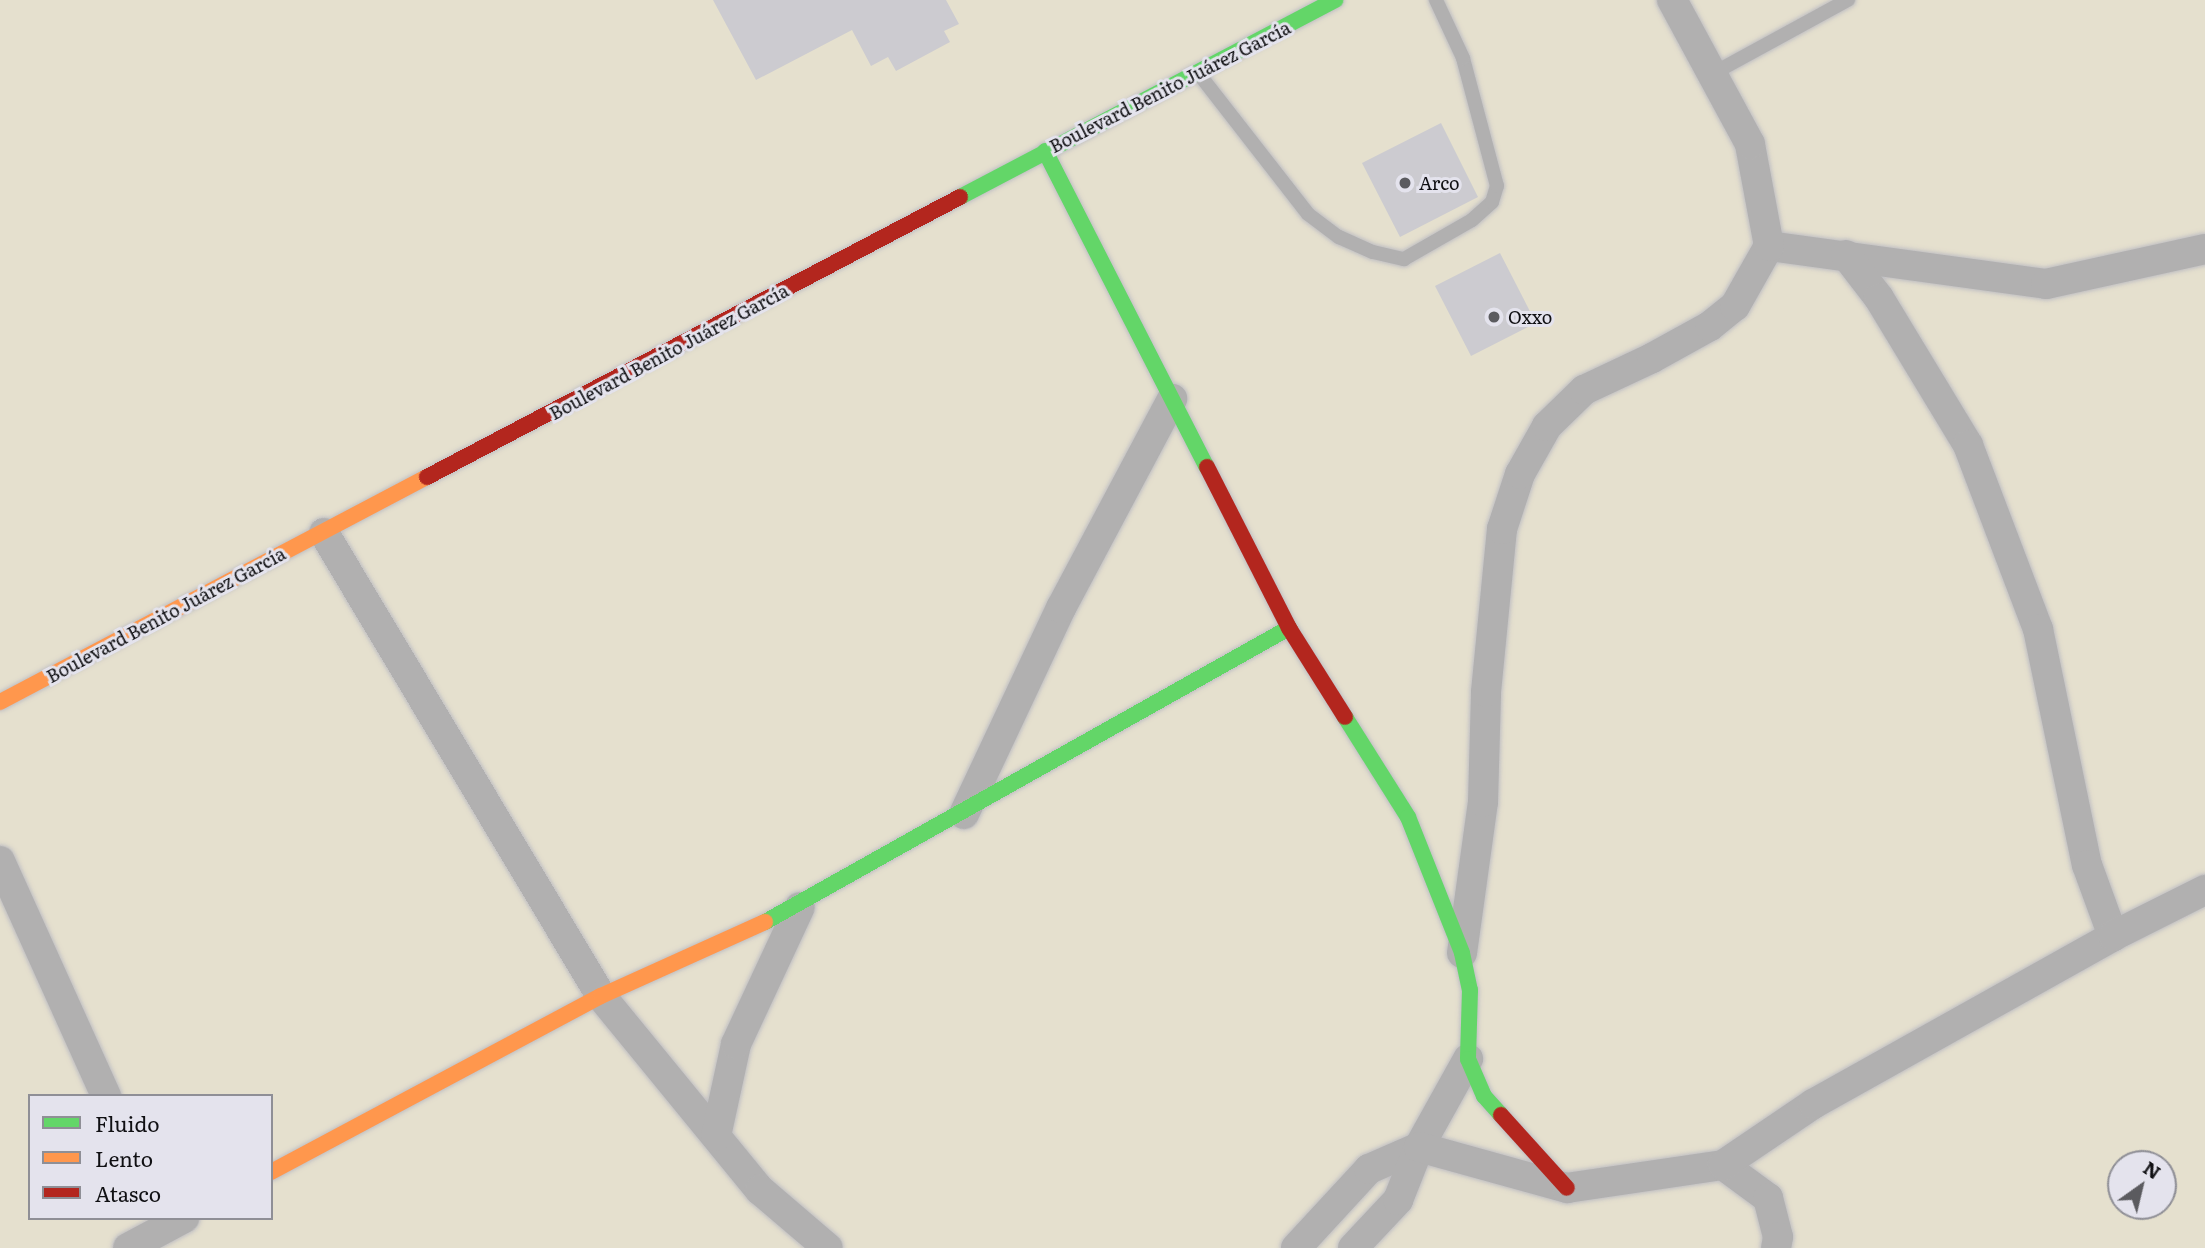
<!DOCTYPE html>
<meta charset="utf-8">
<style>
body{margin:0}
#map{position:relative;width:2205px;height:1248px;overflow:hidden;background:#e6e5eb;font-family:Literata,serif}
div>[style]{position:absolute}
.sand>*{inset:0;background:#e5e0ce}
.building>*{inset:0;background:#cccbd0}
.roads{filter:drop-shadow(0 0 2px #c0bfc3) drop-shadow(0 0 2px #c0bfc3)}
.lane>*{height:14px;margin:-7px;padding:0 7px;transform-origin:7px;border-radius:7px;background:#b1b0b0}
.street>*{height:30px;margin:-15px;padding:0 15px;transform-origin:15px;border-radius:15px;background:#b1b0b0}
.fast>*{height:16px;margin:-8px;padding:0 8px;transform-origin:8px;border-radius:8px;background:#63d668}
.slow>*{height:16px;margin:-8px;padding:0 8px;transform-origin:8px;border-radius:8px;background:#ff974d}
.jam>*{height:16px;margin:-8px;padding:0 8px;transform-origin:8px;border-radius:8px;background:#b3261e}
.dots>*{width:19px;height:19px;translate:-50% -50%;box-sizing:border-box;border:4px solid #e4e3ed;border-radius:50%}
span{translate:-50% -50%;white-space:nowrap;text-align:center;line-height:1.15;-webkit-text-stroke:6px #e4e3ed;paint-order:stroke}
.street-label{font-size:18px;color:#101013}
.poi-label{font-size:18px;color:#101013}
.left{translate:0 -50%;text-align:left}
.legend{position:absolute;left:28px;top:1094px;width:245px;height:126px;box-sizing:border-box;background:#e4e3ed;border:2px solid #8f8f96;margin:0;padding:9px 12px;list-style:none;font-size:21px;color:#101013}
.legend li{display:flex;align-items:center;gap:14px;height:35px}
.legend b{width:35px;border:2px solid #8f8f96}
.north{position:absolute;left:2107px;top:1150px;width:70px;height:70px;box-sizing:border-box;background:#e4e3ed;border:2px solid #8f8f96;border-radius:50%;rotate:34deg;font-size:19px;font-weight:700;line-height:28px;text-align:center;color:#101013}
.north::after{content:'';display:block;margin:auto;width:24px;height:32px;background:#5b5b5f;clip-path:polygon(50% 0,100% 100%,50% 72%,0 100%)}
</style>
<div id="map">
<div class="sand">
<div style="clip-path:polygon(evenodd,0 0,2205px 0,2205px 1248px,0 1248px,0 0,30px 1096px,271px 1096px,271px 1218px,30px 1218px,30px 1096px,0 0,2121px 1164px,2163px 1164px,2163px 1206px,2121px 1206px,2121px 1164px)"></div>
</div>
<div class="building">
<div style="clip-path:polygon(713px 0,946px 0,959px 24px,944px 31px,950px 42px,896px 71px,888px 57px,871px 66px,852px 30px,756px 80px)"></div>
<div style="clip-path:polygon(1441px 123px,1478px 197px,1400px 237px,1362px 163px)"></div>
<div style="clip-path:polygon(1500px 253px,1536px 323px,1471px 356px,1435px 286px)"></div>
</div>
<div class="roads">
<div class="lane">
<div style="left:1199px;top:74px;width:177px;rotate:52.1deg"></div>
<div style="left:1308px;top:214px;width:39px;rotate:37deg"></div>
<div style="left:1339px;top:237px;width:37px;rotate:24deg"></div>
<div style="left:1373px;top:252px;width:32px;rotate:13deg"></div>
<div style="left:1404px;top:259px;width:78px;rotate:-29.8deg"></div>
<div style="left:1472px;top:220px;width:27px;rotate:-42deg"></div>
<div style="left:1492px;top:202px;width:17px;rotate:-73deg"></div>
<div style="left:1497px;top:186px;width:132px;rotate:-104.9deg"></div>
<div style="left:1463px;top:58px;width:64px;rotate:-115deg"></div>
<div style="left:1712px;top:74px;width:155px;rotate:-28.6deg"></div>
</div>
<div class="street">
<div style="left:1769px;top:246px;width:280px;rotate:7.8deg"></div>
<div style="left:2046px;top:284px;width:163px;rotate:-12.4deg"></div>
<div style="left:1846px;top:255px;width:54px;rotate:52.5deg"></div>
<div style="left:1879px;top:298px;width:172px;rotate:58.8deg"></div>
<div style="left:1968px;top:445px;width:197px;rotate:69.2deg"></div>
<div style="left:2038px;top:629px;width:241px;rotate:78.3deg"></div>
<div style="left:2087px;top:865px;width:76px;rotate:69.9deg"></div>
<div style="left:324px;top:533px;width:540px;rotate:59.11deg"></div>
<div style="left:601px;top:996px;width:251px;rotate:50.7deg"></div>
<div style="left:760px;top:1190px;width:89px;rotate:40.5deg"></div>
<div style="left:964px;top:814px;width:228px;rotate:-64.8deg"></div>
<div style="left:1061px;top:608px;width:237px;rotate:-62deg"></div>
<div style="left:0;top:861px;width:258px;rotate:65.7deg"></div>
<div style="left:1462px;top:953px;width:152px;rotate:-82.1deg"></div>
<div style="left:1483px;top:802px;width:110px;rotate:-88.4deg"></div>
<div style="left:1486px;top:692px;width:164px;rotate:-84.4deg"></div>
<div style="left:1502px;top:529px;width:58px;rotate:-71.9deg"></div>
<div style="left:1520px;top:474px;width:55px;rotate:-60.6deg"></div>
<div style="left:1547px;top:426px;width:52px;rotate:-44.2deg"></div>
<div style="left:1584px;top:390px;width:75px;rotate:-25.2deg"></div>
<div style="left:1652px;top:358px;width:66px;rotate:-28.9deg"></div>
<div style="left:1710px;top:326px;width:32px;rotate:-39deg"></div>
<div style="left:1735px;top:306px;width:69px;rotate:-60.5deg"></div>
<div style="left:1769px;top:246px;width:104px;rotate:-100.6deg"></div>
<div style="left:1750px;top:144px;width:164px;rotate:-118.4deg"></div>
<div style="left:716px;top:1136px;width:94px;rotate:-77.7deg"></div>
<div style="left:736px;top:1044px;width:151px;rotate:-65deg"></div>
<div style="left:1723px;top:1165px;width:56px;rotate:36.3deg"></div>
<div style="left:1768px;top:1198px;width:40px;rotate:75.6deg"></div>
<div style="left:1778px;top:1237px;width:11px;rotate:100deg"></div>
<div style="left:128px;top:1248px;width:64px;rotate:-28.2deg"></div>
<div style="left:1296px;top:1248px;width:108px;rotate:-47.3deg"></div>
<div style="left:1369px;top:1169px;width:55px;rotate:-23.7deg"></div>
<div style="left:1419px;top:1147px;width:101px;rotate:-60.9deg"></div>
<div style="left:1353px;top:1248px;width:66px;rotate:-46.8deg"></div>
<div style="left:1398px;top:1200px;width:57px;rotate:-68.4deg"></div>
<div style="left:1419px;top:1147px;width:154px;rotate:15.5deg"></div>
<div style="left:1567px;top:1188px;width:158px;rotate:-8.4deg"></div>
<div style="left:1723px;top:1165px;width:109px;rotate:-34.1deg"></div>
<div style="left:1813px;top:1104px;width:344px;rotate:-29.2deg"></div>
<div style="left:2113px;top:936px;width:103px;rotate:-26.6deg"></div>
</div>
<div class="fast">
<div style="left:1045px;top:151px;width:355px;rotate:62.9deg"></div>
<div style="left:960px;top:197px;width:424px;rotate:-27.7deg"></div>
<div style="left:1345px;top:717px;width:118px;rotate:57.8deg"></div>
<div style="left:1408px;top:817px;width:146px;rotate:68.3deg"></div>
<div style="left:1462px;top:953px;width:38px;rotate:78deg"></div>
<div style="left:1470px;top:990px;width:69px;rotate:91.7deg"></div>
<div style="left:1468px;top:1059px;width:40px;rotate:66.6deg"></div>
<div style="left:1484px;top:1096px;width:25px;rotate:48deg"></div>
<div style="left:765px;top:922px;width:601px;rotate:-29.3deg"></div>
</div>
<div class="slow">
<div style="left:0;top:702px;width:483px;rotate:-27.8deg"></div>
<div style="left:271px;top:1172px;width:374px;rotate:-28.1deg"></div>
<div style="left:601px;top:996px;width:180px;rotate:-24.3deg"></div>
</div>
<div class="jam">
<div style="left:1207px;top:467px;width:181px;rotate:63deg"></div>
<div style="left:1289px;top:628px;width:105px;rotate:57.8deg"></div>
<div style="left:427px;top:477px;width:602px;rotate:-27.71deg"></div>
<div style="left:1501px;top:1115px;width:98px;rotate:47.9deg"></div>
</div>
</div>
<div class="dots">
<div style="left:1405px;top:183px;background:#5b5b5f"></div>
<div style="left:1494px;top:317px;background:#5b5b5f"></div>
</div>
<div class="street-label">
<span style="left:1170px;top:87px;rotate:-27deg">Boulevard Benito Juárez García</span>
<span style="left:669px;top:352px;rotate:-28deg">Boulevard Benito Juárez García</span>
<span style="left:166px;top:615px;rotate:-28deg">Boulevard Benito Juárez García</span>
</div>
<div class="poi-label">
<span class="left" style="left:1419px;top:183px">Arco</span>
<span class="left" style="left:1508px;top:317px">Oxxo</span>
</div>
<ul class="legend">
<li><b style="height:9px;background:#63d668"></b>Fluido</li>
<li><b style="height:9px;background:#ff974d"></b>Lento</li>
<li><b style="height:9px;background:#b3261e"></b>Atasco</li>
</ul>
<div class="north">N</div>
</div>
